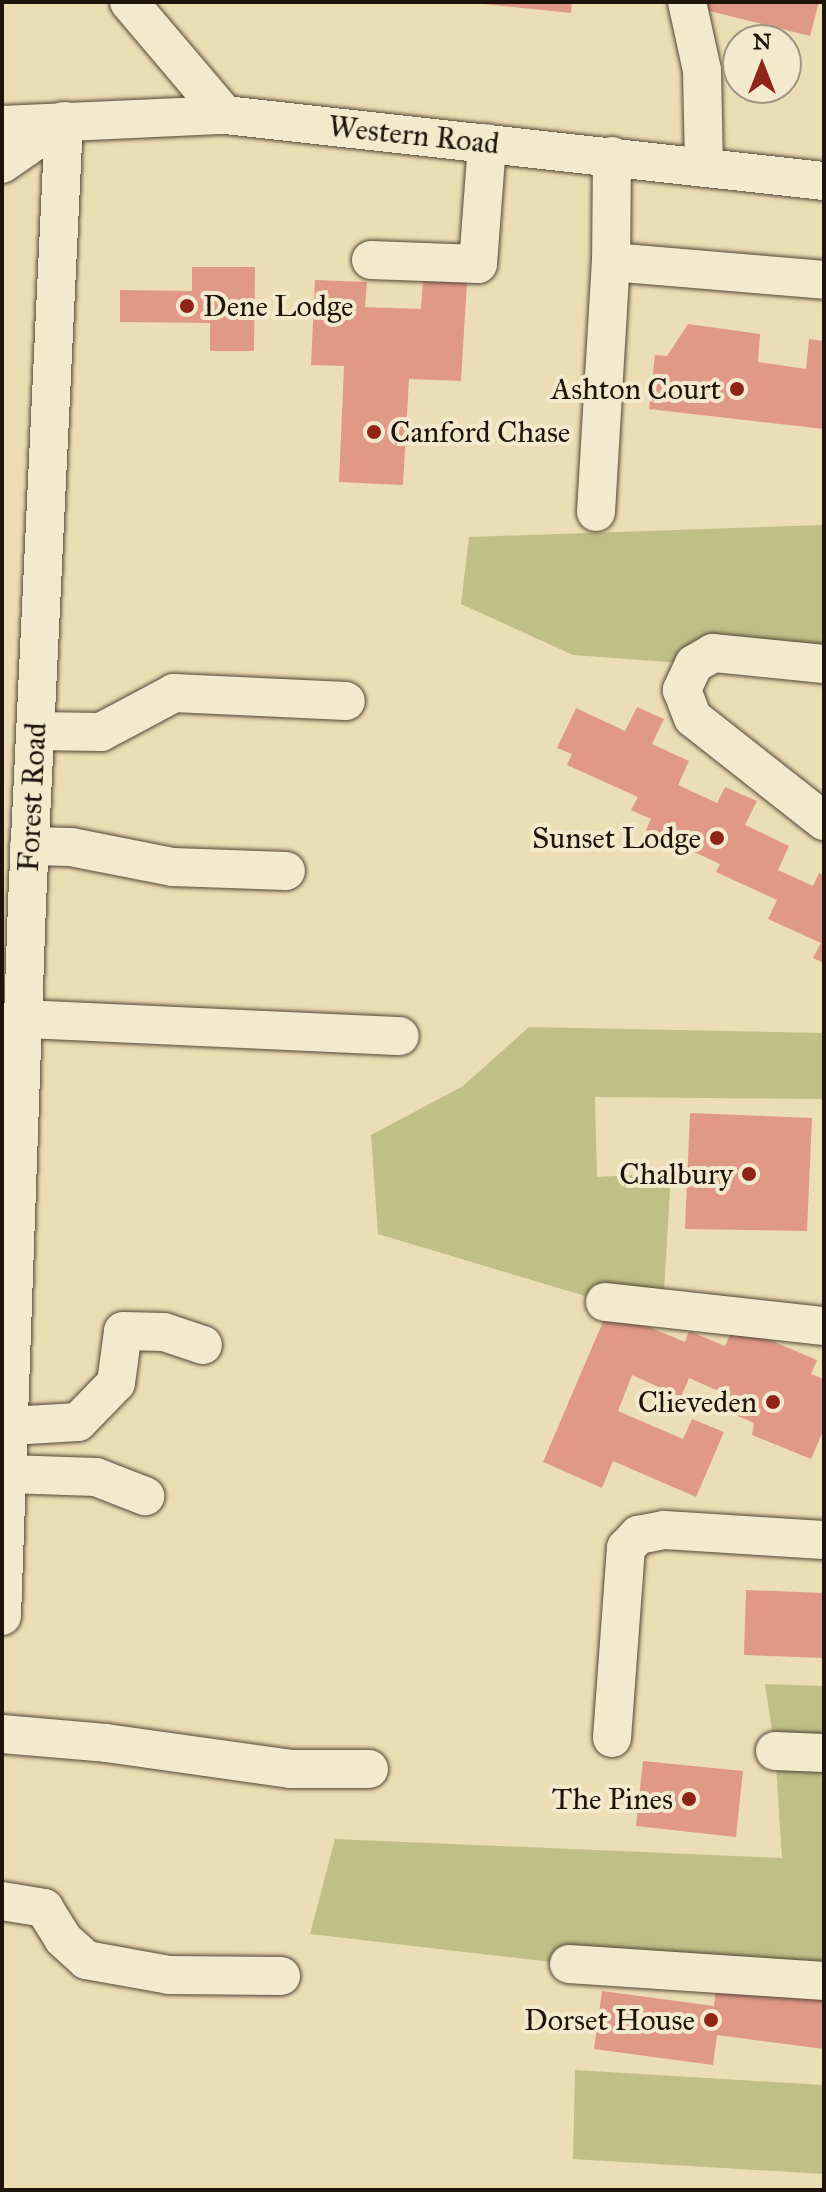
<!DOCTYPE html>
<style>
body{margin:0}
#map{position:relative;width:826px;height:2192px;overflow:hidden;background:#ecdeb4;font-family:"IM FELL Great Primer",serif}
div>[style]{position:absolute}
.green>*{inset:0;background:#c0bf87}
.building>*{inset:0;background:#e19987}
.roads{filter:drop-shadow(0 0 2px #524636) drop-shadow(0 0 2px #524636)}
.minor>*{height:38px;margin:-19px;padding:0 19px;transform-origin:19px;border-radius:19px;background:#f3eace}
.dots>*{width:22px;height:22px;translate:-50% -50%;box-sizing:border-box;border:4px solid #f3eace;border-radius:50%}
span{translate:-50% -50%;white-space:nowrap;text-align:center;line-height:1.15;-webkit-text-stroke:8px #f3eace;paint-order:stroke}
.street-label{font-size:30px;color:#1e140c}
.poi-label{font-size:30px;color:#1e140c}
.left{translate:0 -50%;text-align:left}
.right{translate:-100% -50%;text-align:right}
.frame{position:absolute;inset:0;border:4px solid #1e140c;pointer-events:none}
.north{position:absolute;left:722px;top:24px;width:80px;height:80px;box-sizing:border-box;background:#f3eace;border:2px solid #9e9480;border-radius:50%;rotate:0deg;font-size:22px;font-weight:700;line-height:32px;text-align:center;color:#1e140c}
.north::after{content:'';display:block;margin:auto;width:28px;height:36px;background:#8f2418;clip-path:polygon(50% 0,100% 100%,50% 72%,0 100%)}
</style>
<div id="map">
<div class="green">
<div style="clip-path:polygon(824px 525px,824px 664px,694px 664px,573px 655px,461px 604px,469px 537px)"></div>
<div style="clip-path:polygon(529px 1027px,824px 1033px,824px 1099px,595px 1097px,597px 1177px,671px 1173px,663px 1308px,605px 1302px,378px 1234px,371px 1135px,463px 1086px)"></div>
<div style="clip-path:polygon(765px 1684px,824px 1686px,824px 1981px,569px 1964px,310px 1934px,335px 1839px,782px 1858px,775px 1751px)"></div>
<div style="clip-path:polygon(575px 2070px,824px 2085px,824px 2174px,573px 2159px)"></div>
</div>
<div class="building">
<div style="clip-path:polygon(465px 2px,572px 2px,571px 13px)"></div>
<div style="clip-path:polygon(690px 2px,819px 2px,810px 36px,689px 6px)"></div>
<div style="clip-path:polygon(192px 267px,255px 267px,254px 351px,210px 351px,210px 323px,120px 322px,120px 290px,192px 291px)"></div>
<div style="clip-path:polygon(315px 280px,367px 282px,365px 307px,421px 309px,423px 280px,467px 282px,461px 381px,409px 379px,403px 485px,339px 482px,344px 366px,311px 365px)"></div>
<div style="clip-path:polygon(688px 324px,760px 334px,758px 362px,806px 369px,809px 339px,824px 341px,824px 429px,649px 409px,655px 355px,667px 356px)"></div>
<div style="clip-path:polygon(637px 707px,664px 719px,652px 744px,689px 761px,678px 785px,717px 803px,725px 787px,757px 801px,745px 825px,789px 846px,778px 870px,813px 886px,819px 873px,824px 876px,824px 963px,813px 958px,821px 943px,768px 919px,777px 900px,716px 872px,720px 864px,646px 830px,651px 819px,631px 810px,638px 797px,567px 765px,572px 754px,557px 748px,576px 708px,625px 731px)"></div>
<div style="clip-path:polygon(690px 1113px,812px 1118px,807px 1231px,685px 1229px)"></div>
<div style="clip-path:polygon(608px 1310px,685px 1342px,689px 1331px,725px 1346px,734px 1325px,817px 1360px,811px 1374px,824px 1379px,824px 1429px,811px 1459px,752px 1435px,754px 1423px,719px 1408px,725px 1394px,689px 1378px,681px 1397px,632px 1375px,618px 1411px,683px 1439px,692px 1419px,724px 1432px,696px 1497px,613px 1461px,602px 1488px,543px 1462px)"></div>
<div style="clip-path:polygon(746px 1590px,824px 1593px,824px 1658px,744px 1655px)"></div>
<div style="clip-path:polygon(643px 1761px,743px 1771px,736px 1837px,636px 1826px)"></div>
<div style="clip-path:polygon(716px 1985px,824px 2000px,824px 2049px,717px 2035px,713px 2065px,594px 2049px,602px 1991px,714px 2006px)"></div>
</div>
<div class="roads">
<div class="minor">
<div style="left:129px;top:2px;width:148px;rotate:49.7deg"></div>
<div style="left:687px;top:2px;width:70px;rotate:77.6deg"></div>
<div style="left:702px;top:70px;width:97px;rotate:88.8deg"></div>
<div style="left:2px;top:125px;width:223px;rotate:-2.6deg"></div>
<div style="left:225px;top:115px;width:603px;rotate:6.29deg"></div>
<div style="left:612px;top:156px;width:106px;rotate:90.5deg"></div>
<div style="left:611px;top:262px;width:214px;rotate:4.8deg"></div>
<div style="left:2px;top:164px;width:72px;rotate:-34.8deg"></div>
<div style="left:371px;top:260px;width:107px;rotate:2.1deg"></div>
<div style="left:478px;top:264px;width:121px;rotate:-85.7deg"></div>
<div style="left:596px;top:512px;width:250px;rotate:-86.6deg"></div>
<div style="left:824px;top:664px;width:112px;rotate:-174.3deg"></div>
<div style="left:713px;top:653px;width:22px;rotate:150deg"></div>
<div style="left:694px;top:664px;width:29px;rotate:115deg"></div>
<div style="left:682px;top:690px;width:30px;rotate:69deg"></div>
<div style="left:693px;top:718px;width:167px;rotate:38.2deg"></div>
<div style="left:35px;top:731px;width:66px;rotate:0.9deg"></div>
<div style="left:101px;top:732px;width:83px;rotate:-28.1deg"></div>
<div style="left:174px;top:693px;width:172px;rotate:2.7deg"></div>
<div style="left:29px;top:846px;width:42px;rotate:1.4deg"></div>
<div style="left:71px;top:847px;width:104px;rotate:11.1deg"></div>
<div style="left:173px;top:867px;width:113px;rotate:2deg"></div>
<div style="left:24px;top:1019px;width:376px;rotate:2.6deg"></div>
<div style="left:605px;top:1302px;width:220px;rotate:6.3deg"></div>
<div style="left:10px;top:1426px;width:68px;rotate:-3.4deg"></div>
<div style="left:78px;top:1422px;width:54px;rotate:-45.7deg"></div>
<div style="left:116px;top:1383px;width:52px;rotate:-82.3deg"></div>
<div style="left:123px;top:1331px;width:41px;rotate:1.4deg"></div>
<div style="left:164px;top:1332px;width:41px;rotate:18.4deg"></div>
<div style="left:8px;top:1474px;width:88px;rotate:2deg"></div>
<div style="left:96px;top:1477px;width:53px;rotate:21.2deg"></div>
<div style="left:2px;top:1616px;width:713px;rotate:-87.99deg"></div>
<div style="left:27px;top:903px;width:783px;rotate:-87.29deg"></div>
<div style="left:2px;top:1734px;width:104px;rotate:4.9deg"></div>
<div style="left:106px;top:1743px;width:186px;rotate:8deg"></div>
<div style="left:290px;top:1769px;width:79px"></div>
<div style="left:612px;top:1738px;width:191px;rotate:-85.8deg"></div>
<div style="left:626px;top:1548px;width:18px;rotate:-47deg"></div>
<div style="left:638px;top:1535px;width:26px;rotate:-11deg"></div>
<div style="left:664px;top:1530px;width:160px;rotate:3.6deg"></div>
<div style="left:775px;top:1751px;width:49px;rotate:2.3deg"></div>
<div style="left:2px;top:1901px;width:43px;rotate:9.5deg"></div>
<div style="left:44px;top:1908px;width:36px;rotate:58deg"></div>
<div style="left:63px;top:1939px;width:31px;rotate:42deg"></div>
<div style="left:86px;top:1960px;width:84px;rotate:10.2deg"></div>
<div style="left:169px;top:1975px;width:112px;rotate:0.5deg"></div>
<div style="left:569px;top:1964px;width:256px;rotate:3.8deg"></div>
</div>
</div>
<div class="dots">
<div style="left:187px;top:306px;background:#8f2418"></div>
<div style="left:737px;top:389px;background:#8f2418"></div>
<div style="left:374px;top:432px;background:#8f2418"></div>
<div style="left:717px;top:838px;background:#8f2418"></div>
<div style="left:749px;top:1174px;background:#8f2418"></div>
<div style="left:773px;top:1402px;background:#8f2418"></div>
<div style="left:689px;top:1799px;background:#8f2418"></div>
<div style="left:711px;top:2020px;background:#8f2418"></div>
</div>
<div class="street-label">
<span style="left:414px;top:135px;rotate:6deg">Western Road</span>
<span style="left:32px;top:797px;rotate:-87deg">Forest Road</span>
</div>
<div class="poi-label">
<span class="left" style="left:203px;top:306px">Dene Lodge</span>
<span class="right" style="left:721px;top:389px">Ashton Court</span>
<span class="left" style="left:390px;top:432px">Canford Chase</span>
<span class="right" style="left:701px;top:838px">Sunset Lodge</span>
<span class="right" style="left:733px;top:1174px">Chalbury</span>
<span class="right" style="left:757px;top:1402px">Clieveden</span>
<span class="right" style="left:673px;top:1799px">The Pines</span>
<span class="right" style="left:695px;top:2020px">Dorset House</span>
</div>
<div class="frame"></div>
<div class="north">N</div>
</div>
